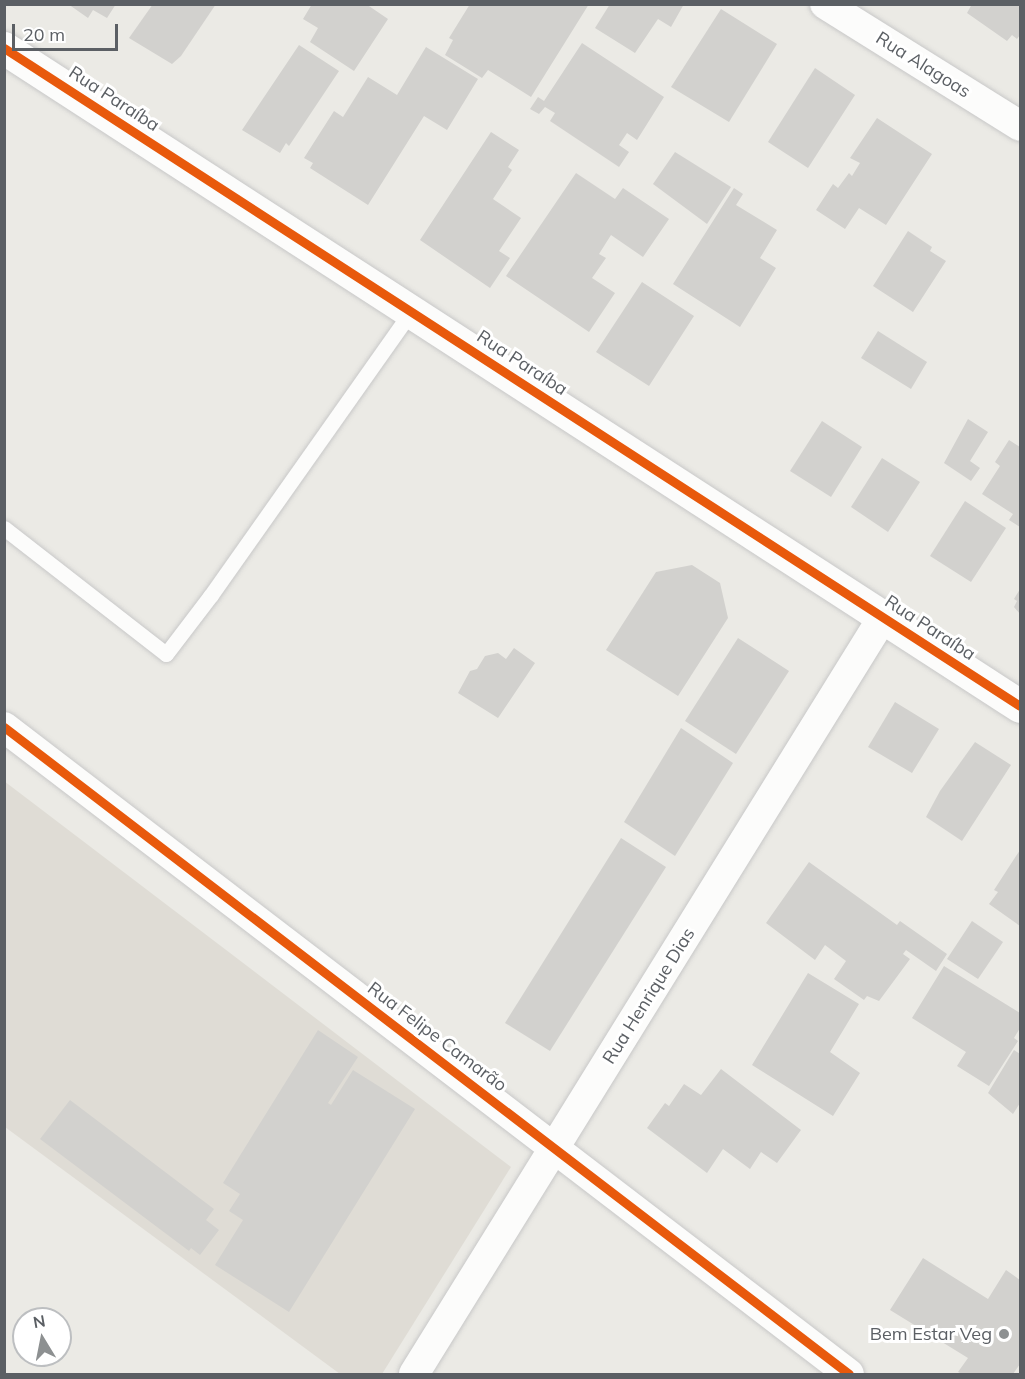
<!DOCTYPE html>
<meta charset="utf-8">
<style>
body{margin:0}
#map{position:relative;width:1025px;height:1379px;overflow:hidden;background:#ebeae5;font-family:Mulish,sans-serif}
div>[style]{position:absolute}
.education>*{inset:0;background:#dfdcd5}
.building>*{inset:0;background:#d2d1ce}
.roads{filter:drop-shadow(0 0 2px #c8c8c8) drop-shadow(0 0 2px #c8c8c8)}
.service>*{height:15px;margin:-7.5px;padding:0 7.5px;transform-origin:7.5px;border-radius:7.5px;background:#fcfcfb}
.minor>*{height:30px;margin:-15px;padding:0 15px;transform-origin:15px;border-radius:15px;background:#fcfcfb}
.tertiary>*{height:33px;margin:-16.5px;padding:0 16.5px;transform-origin:16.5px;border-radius:16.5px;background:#fcfcfb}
.cycleway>*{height:9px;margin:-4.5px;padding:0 4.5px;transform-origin:4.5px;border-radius:4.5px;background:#e8590c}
.dots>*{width:16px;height:16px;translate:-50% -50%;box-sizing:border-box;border:3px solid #fff;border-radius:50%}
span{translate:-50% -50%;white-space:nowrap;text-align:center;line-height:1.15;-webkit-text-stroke:6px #fff;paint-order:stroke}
.street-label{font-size:18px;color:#5b5f64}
.poi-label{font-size:18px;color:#5b5f64}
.right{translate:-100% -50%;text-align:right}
.frame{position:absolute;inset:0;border:6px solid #5b5f64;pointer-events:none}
.north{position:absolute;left:12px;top:1307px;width:60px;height:60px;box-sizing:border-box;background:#fff;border:2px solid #bdbfc1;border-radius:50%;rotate:350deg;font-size:16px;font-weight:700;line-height:24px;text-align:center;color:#5b5f64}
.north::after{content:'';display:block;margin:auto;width:21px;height:27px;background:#8d9091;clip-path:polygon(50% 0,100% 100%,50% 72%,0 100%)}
.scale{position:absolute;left:12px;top:24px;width:106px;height:27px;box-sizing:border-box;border:3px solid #5b5f64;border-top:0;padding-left:8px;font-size:18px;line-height:21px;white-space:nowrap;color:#5b5f64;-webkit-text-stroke:4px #fff;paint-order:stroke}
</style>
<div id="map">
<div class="education">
<div style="clip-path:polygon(4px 781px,511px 1167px,382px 1374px,340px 1374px,5px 1127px)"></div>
</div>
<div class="building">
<div style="clip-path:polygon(68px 4px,116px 4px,107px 18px,93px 10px,88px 18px)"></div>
<div style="clip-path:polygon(153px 4px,216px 4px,181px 56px,172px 64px,129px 38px)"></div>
<div style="clip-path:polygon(312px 4px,366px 4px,388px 19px,354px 71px,310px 42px,318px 28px,303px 19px)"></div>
<div style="clip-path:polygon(470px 4px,589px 4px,531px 97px,488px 70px,482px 78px,445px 55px,453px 40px,449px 38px)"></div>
<div style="clip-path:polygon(610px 4px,684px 4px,671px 27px,658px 19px,635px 53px,595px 28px)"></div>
<div style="clip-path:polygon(972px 4px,1020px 4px,1020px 35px,1017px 39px,1012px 35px,1007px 41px,967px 13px)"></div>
<div style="clip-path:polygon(721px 9px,777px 44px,729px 122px,671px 87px)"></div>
<div style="clip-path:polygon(582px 43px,664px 97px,637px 140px,627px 133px,619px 145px,629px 152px,619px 167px,550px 121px,555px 113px,545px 107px,539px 114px,530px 109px,538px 97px,544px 101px)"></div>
<div style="clip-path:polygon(299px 45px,339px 71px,289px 146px,286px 143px,280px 153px,242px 130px)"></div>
<div style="clip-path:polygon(426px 47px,478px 79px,447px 130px,424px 116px,368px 205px,310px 168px,313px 163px,304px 158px,334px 111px,343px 117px,368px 77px,397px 95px)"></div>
<div style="clip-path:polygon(815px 68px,855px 95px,808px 168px,768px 142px)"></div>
<div style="clip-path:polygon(877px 118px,932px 154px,886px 225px,859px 208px,845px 229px,816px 210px,833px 184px,838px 188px,849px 173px,852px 176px,860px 163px,850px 158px)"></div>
<div style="clip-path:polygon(491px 132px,519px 150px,508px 167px,512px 170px,493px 199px,521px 218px,499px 251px,510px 258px,490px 288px,420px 240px)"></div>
<div style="clip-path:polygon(675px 152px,731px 187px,707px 224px,653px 184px)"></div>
<div style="clip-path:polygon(576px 173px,615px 199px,623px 188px,669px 219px,643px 257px,611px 235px,599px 254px,606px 258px,592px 278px,615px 293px,589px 332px,506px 276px)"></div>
<div style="clip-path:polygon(734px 188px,743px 194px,736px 205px,777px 230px,760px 258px,776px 268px,740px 327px,673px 284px)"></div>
<div style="clip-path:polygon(908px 231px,932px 247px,930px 251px,946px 261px,913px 312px,873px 286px)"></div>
<div style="clip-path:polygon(642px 282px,694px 316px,649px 386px,596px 352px)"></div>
<div style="clip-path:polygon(878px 331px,927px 362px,911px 389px,861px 358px)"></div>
<div style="clip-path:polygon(968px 419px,988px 432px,970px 461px,980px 468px,971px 481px,944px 463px)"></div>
<div style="clip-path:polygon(822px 421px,862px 447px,831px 497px,790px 471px)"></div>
<div style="clip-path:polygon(1009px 440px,1020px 447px,1020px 527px,1009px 520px,1013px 514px,982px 494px,1000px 466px,995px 462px)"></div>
<div style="clip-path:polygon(882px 458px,920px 482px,888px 532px,851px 507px)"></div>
<div style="clip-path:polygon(965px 501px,1006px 528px,971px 582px,930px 556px)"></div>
<div style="clip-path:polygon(692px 565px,720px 583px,728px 618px,678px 696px,606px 650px,656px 572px)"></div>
<div style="clip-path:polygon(1020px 589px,1020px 614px,1014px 607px,1017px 601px,1014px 599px)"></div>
<div style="clip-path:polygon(738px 638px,789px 671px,736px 754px,685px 721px)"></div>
<div style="clip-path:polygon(514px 648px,535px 663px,498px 718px,458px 693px,470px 671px,477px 669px,485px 656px,498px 653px,506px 659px)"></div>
<div style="clip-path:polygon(895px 702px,939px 729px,912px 773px,868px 747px)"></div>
<div style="clip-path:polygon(681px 728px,733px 763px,675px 856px,624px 822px)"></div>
<div style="clip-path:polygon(975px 742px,1011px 765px,962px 841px,926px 817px,940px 791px)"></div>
<div style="clip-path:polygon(621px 838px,666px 867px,550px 1051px,505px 1023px)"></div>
<div style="clip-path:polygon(1020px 850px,1020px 926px,989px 904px,998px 892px,994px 890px)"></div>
<div style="clip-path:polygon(809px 862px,897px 925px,900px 921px,947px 954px,936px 971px,906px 950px,903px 954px,910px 959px,879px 1001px,867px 996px,864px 1000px,834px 979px,846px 961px,825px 945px,815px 960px,766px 923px)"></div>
<div style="clip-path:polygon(972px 921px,1003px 942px,978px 979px,947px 959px)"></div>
<div style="clip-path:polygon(944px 966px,1020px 1013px,1020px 1028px,1014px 1038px,1018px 1041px,989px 1086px,957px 1066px,966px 1052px,912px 1018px)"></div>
<div style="clip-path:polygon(808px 973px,859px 1004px,830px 1052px,860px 1073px,833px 1116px,752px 1065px)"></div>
<div style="clip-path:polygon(318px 1030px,358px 1057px,328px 1103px,331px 1105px,353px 1070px,415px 1109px,289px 1312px,215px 1265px,243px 1220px,229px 1211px,240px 1194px,223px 1183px)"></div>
<div style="clip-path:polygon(1014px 1050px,1020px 1054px,1020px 1103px,1013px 1114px,988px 1093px)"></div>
<div style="clip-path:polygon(721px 1069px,801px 1130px,777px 1163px,761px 1152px,750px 1169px,723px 1149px,707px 1173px,647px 1128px,665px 1103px,669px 1106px,684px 1084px,701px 1095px)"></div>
<div style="clip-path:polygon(70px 1100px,214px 1209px,206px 1220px,219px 1230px,200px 1255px,191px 1248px,189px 1251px,40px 1139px)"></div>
<div style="clip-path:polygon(923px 1258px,988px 1299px,1006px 1270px,1020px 1280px,1020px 1364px,1013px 1374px,962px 1374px,958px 1372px,968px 1358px,890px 1310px)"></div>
</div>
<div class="roads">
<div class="service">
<div style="left:4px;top:528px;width:205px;rotate:37.9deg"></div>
<div style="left:166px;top:654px;width:74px;rotate:-52.7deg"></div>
<div style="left:211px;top:595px;width:347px;rotate:-54.8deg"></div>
</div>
<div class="minor">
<div style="left:825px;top:4px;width:230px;rotate:32deg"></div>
<div style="left:4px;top:727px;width:1064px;rotate:37.44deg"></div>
<div style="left:414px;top:1374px;width:891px;rotate:-58.22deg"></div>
</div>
<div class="tertiary">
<div style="left:4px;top:48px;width:1210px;rotate:32.93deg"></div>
</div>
</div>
<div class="cycleway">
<div style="left:4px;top:48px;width:1210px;rotate:32.93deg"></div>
<div style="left:4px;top:727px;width:1064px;rotate:37.44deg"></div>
</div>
<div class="dots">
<div style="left:1004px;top:1334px;background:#8d9091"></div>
</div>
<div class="street-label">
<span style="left:923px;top:65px;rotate:32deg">Rua Alagoas</span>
<span style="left:114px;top:99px;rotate:33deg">Rua Paraíba</span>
<span style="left:522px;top:363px;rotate:33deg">Rua Paraíba</span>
<span style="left:930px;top:628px;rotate:33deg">Rua Paraíba</span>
<span style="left:649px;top:996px;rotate:-58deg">Rua Henrique Dias</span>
<span style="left:437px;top:1037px;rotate:37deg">Rua Felipe Camarão</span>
</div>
<div class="poi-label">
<span class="right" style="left:992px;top:1334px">Bem Estar Veg</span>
</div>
<div class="frame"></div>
<div class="north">N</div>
<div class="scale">20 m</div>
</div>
